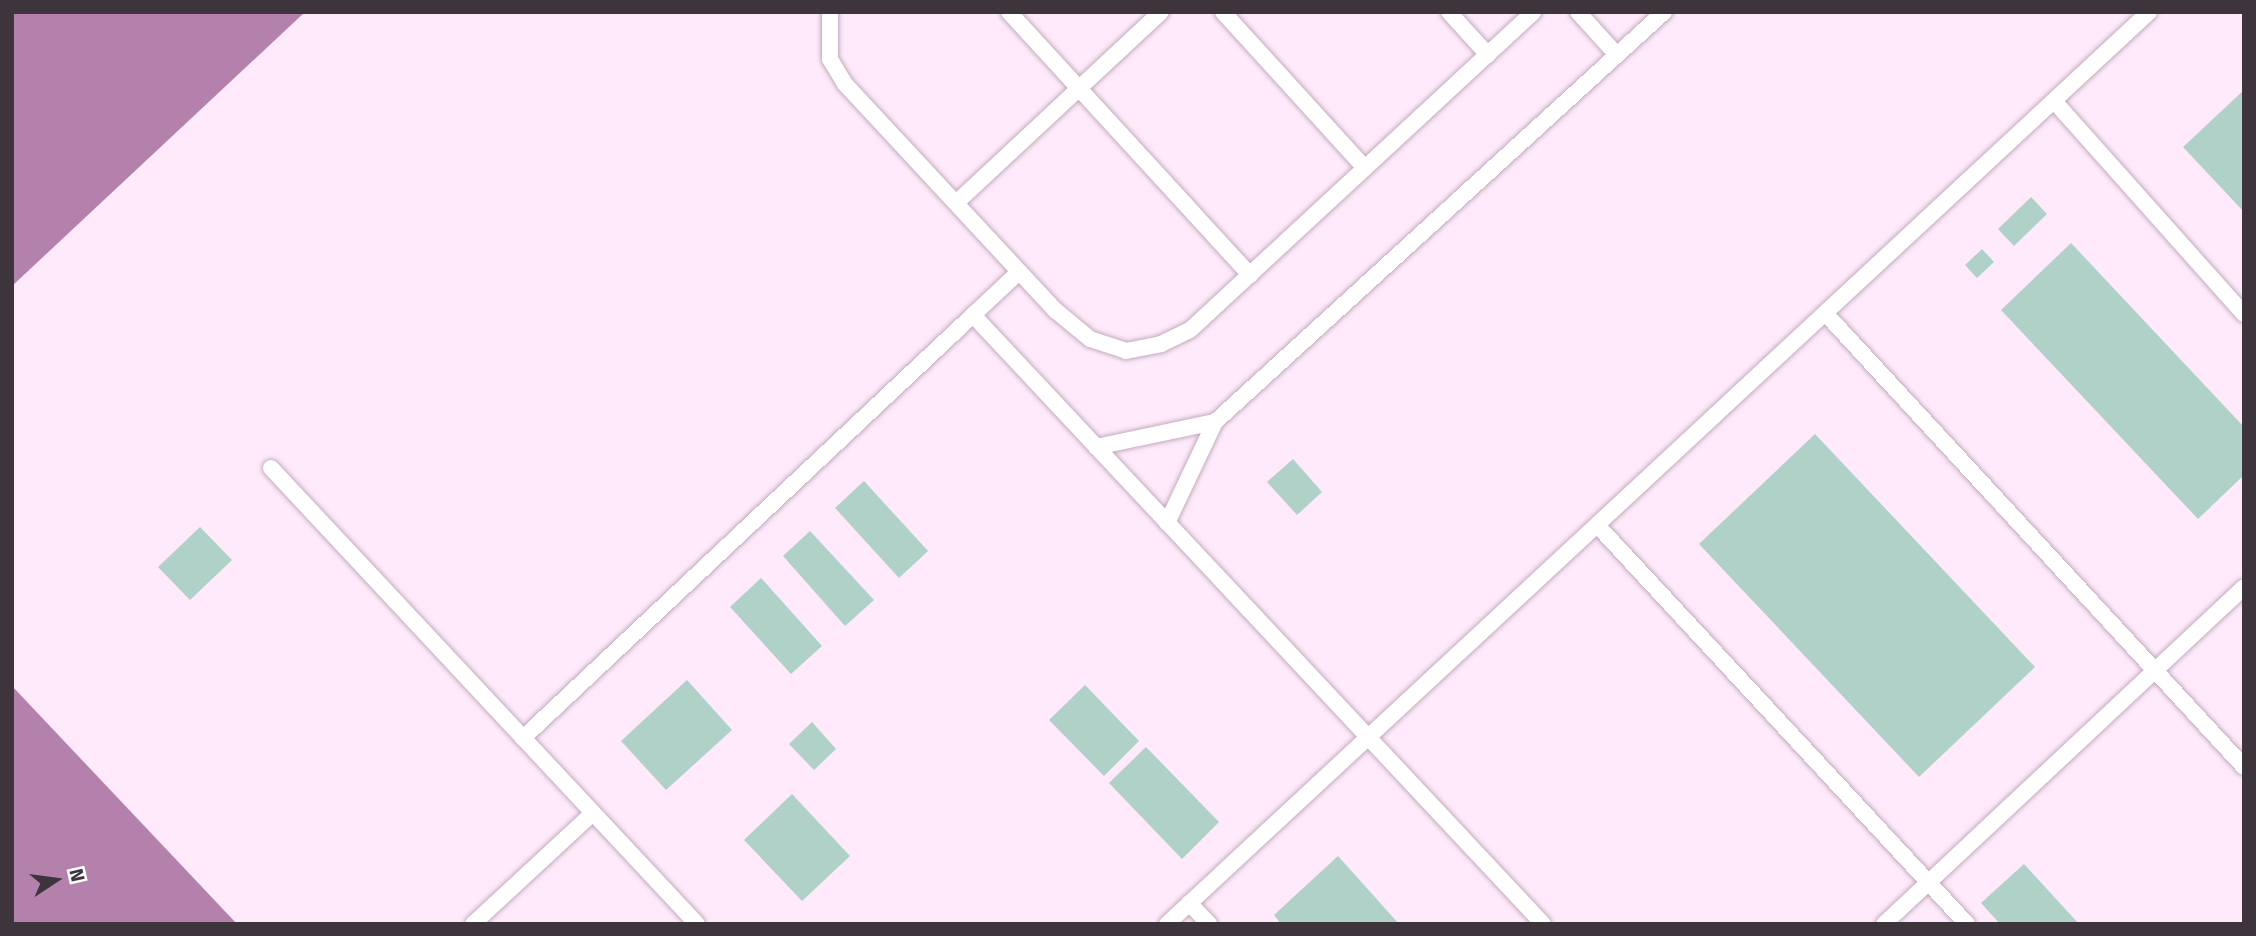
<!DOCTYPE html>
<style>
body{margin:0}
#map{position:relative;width:2256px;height:936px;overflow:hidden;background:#feeafa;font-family:"Fira Sans",sans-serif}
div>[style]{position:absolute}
.water>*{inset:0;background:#b480ac}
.building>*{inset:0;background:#afd1c7}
.roads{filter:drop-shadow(0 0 2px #c3abbe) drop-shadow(0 0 2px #c3abbe)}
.lane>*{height:16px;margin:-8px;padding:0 8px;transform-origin:8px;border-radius:8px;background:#fff}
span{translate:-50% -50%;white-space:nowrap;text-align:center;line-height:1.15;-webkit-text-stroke:7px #fefefe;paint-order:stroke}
.frame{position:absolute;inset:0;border:14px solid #3e343c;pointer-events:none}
.north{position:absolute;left:21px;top:845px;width:70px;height:70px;-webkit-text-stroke:5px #fefefe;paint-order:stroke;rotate:77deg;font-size:19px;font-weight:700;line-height:28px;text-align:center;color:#3e343c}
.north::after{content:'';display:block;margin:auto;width:24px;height:32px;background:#3e343c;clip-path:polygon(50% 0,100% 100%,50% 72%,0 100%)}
</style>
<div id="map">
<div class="water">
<div style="clip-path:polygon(12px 12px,305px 12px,12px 286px)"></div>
<div style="clip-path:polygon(12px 686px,237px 924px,12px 924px)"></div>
</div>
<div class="building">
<div style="clip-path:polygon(2244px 90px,2244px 212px,2183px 147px)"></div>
<div style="clip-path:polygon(2031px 197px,2047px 214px,2014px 246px,1998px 229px)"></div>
<div style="clip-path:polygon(2071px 243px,2244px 427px,2244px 475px,2198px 519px,2001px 310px)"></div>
<div style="clip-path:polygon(1982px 249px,1994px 262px,1977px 278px,1965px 265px)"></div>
<div style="clip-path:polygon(1815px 434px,2035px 667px,1919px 777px,1699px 544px)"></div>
<div style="clip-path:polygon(1293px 459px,1322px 492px,1297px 515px,1267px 482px)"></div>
<div style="clip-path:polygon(864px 481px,928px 551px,899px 578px,835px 508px)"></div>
<div style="clip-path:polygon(200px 527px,232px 560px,190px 600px,158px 567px)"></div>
<div style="clip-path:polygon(810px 531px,874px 600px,845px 626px,783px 556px)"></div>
<div style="clip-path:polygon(761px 578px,822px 646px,791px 674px,730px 607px)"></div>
<div style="clip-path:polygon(687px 680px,732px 730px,666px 790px,621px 741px)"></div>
<div style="clip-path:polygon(1085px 685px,1139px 741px,1104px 776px,1049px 720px)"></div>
<div style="clip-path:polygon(812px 722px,836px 749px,814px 770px,789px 744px)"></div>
<div style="clip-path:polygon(1146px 747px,1219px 822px,1182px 859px,1109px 783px)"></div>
<div style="clip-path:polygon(792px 794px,850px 856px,802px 901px,744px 840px)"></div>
<div style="clip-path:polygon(1338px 856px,1399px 924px,1281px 924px,1274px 915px)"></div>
<div style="clip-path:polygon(2024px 864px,2079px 924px,2000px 924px,1981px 903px)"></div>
</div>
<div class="roads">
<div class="lane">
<div style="left:830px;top:12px;width:47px;rotate:90deg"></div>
<div style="left:830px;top:59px;width:29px;rotate:59deg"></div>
<div style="left:845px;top:84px;width:309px;rotate:47.1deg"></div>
<div style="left:1055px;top:310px;width:45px;rotate:39.6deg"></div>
<div style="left:1090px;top:339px;width:38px;rotate:18deg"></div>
<div style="left:1126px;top:351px;width:36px;rotate:-11deg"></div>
<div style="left:1161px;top:344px;width:32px;rotate:-26deg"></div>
<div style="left:1190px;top:330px;width:468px;rotate:-42.8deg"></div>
<div style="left:1009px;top:12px;width:357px;rotate:47.5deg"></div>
<div style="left:1223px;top:12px;width:211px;rotate:47.7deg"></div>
<div style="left:1449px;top:12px;width:58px;rotate:47.8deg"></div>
<div style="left:1578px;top:12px;width:58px;rotate:47.8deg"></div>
<div style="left:2054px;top:101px;width:285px;rotate:48.3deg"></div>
<div style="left:956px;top:203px;width:280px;rotate:-43deg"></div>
<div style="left:1826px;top:314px;width:616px;rotate:47.3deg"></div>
<div style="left:973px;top:315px;width:63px;rotate:-43.1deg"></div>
<div style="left:1096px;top:447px;width:122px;rotate:-11.9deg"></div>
<div style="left:271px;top:468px;width:624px;rotate:46.95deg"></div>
<div style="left:1167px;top:523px;width:112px;rotate:-64.6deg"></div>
<div style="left:1215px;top:422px;width:608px;rotate:-42.4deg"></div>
<div style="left:1597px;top:525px;width:544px;rotate:47.16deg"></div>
<div style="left:523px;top:738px;width:618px;rotate:-43.23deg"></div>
<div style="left:973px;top:315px;width:834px;rotate:46.89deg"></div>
<div style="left:1189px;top:903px;width:29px;rotate:46deg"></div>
<div style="left:473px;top:924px;width:163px;rotate:-42.8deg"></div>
<div style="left:1167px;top:924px;width:1340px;rotate:-42.88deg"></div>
<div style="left:1884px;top:924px;width:493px;rotate:-43.1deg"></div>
</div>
</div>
<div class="frame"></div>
<div class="north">N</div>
</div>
